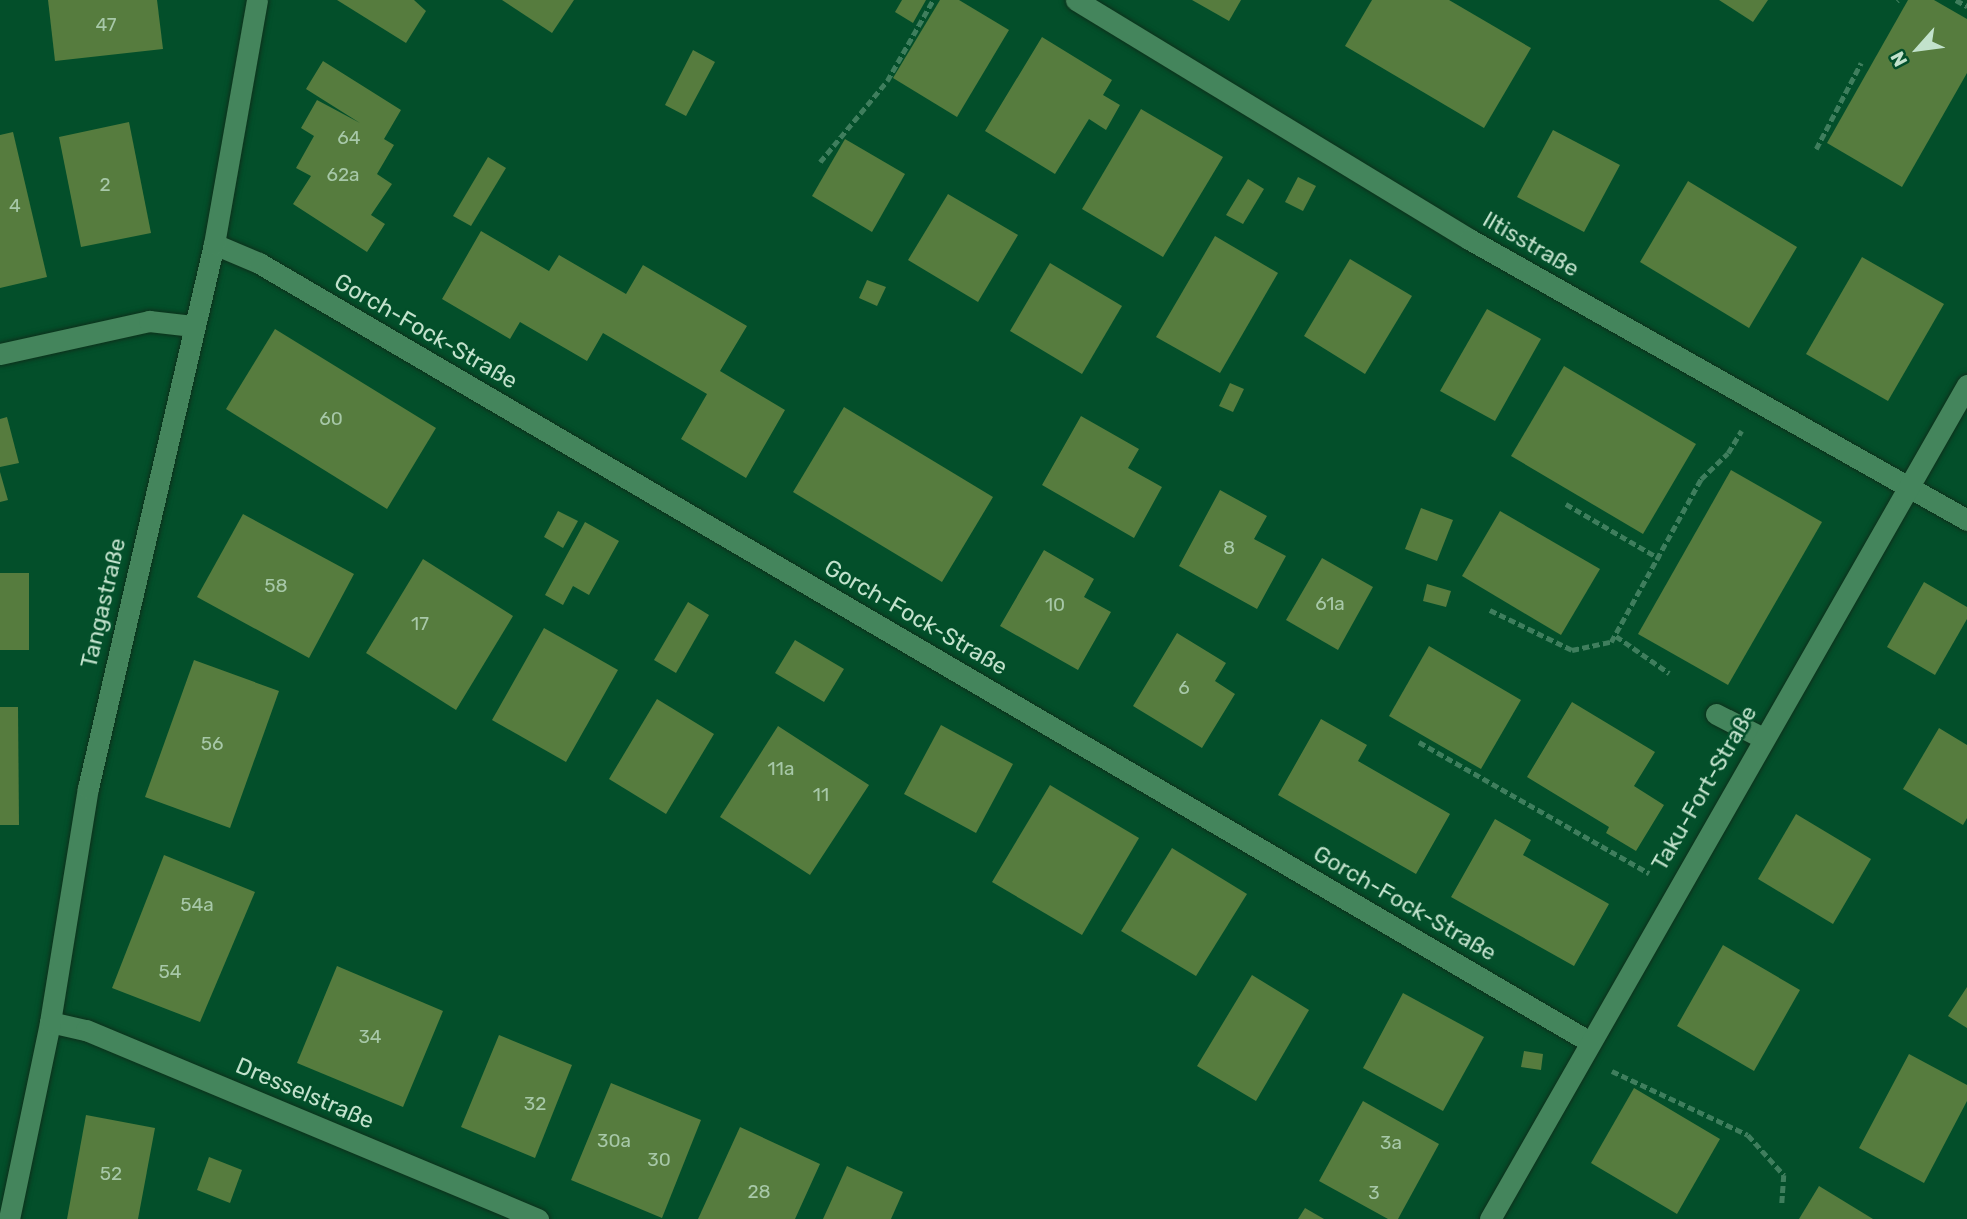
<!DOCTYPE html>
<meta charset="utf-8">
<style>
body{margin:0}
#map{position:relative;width:1967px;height:1219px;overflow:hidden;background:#034f2a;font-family:Rubik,sans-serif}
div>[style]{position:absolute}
.building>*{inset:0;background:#567c3e}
.path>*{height:4.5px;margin-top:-2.25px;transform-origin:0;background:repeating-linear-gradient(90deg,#3f7e5d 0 7px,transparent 0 10.5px)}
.roads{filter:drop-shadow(0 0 2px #0d301b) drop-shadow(0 0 2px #0d301b)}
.minor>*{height:21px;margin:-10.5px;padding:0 10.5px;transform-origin:10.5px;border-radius:10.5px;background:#44855c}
span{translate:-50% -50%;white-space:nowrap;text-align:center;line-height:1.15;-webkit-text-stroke:5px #034f2a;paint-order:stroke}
.number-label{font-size:19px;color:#a7c8a8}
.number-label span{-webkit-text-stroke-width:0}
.street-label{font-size:23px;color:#c2e2cc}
.north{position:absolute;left:1883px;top:14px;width:70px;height:70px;-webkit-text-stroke:5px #034f2a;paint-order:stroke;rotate:242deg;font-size:19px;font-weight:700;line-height:28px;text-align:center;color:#c2e2cc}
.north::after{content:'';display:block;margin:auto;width:24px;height:32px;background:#c2e2cc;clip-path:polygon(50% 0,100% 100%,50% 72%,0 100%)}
</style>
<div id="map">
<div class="building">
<div style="clip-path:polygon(48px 0,157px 0,163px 49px,55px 61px)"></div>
<div style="clip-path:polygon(337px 0,414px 0,426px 11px,406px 43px)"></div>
<div style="clip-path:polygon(502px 0,574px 0,552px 33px)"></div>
<div style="clip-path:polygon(902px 0,926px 0,913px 23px,895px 12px)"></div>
<div style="clip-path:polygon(940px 0,959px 0,1009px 30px,957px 117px,893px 78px)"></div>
<div style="clip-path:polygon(1192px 0,1241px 0,1229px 21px)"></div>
<div style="clip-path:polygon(1372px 0,1449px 0,1531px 48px,1484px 128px,1345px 46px)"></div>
<div style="clip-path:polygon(1719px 0,1768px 0,1753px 22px)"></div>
<div style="clip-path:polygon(1908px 0,1934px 0,1967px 19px,1967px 73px,1902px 187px,1827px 143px)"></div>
<div style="clip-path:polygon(1042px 37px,1112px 80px,1103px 95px,1120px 105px,1106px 130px,1089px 119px,1055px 174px,985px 131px)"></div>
<div style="clip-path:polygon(693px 50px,715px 62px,686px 116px,665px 105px)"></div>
<div style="clip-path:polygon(323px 61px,401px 110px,384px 139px,394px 145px,377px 174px,392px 184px,371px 215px,385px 224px,367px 252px,293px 204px,311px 176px,296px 168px,314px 136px,301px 128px,317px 100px,360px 123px,306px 89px)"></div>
<div style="clip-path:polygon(1141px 109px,1223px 157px,1163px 257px,1082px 209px)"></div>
<div style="clip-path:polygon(129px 122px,151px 233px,81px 247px,59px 137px)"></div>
<div style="clip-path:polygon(1553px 130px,1620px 165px,1584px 232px,1517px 197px)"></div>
<div style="clip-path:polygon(13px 132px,47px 277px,0 288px,0 135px)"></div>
<div style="clip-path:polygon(845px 139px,905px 174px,872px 232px,812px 196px)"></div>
<div style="clip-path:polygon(488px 157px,506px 168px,471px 226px,453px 216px)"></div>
<div style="clip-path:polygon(1298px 177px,1316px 186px,1303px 211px,1285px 202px)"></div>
<div style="clip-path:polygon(1248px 179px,1264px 189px,1243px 224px,1226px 215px)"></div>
<div style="clip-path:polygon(1688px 181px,1797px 247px,1749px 328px,1640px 262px)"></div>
<div style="clip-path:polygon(948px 194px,1018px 235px,978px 302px,908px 260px)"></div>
<div style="clip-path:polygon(481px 231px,549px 271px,559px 255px,626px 294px,643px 265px,747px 326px,720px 371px,785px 410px,746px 478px,681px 439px,707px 394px,603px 333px,587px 361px,520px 322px,510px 339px,442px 299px)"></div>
<div style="clip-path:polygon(1215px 236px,1278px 273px,1220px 373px,1156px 337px)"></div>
<div style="clip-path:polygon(1862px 257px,1944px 304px,1888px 401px,1806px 354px)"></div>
<div style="clip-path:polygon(1350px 259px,1412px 296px,1365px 374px,1304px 336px)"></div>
<div style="clip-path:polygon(1050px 263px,1122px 306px,1082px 374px,1010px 331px)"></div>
<div style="clip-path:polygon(867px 280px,886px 287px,877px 306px,859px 298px)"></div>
<div style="clip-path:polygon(1487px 309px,1541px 339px,1495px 421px,1440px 391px)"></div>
<div style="clip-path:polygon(275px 329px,436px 428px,387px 509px,226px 409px)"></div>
<div style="clip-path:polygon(1564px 366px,1696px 444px,1643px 534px,1511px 456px)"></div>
<div style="clip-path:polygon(1230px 383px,1244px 389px,1233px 412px,1219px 406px)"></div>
<div style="clip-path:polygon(844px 407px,993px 497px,942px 582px,793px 492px)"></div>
<div style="clip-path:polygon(1081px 416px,1139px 449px,1128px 468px,1162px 487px,1134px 538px,1042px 485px)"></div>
<div style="clip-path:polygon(7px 417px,19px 463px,0 467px,0 419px)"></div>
<div style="clip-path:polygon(1731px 470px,1822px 522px,1728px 685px,1638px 634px)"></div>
<div style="clip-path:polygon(0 472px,8px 500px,0 502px)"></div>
<div style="clip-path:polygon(1220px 490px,1267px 516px,1254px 539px,1286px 556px,1257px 609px,1179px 566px)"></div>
<div style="clip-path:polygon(1421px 508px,1453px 520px,1437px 561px,1405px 549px)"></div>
<div style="clip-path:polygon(558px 511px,578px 521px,563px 548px,544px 537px)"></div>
<div style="clip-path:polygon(1500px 511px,1600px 569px,1561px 635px,1462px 576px)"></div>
<div style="clip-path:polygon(243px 514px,354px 574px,309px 658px,197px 597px)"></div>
<div style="clip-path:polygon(585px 522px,619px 541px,589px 595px,573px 586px,563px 605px,545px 595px)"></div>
<div style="clip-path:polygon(1044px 550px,1094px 579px,1084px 597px,1111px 612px,1078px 670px,1000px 626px)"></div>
<div style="clip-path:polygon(1322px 558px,1373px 587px,1338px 650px,1286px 620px)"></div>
<div style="clip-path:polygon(423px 559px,513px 616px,456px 710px,366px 653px)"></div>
<div style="clip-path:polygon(0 573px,29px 573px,29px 650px,0 650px)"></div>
<div style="clip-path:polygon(1924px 582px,1967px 607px,1967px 619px,1935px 675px,1887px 647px)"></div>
<div style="clip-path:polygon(1427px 584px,1451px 591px,1446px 607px,1423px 601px)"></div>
<div style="clip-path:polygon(688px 602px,709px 615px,676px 673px,654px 660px)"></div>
<div style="clip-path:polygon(544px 628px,618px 670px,566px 762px,492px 720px)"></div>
<div style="clip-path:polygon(1177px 633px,1226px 663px,1215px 681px,1235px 694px,1202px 748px,1133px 706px)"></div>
<div style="clip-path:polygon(795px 640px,844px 669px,824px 702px,775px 673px)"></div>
<div style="clip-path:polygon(1429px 646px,1521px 700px,1481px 769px,1389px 716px)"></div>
<div style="clip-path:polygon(194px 660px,279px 691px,230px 828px,145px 797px)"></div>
<div style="clip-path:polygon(657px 699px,714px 734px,666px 814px,609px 779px)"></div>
<div style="clip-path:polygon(1572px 702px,1655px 752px,1634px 786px,1664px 805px,1636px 851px,1606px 833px,1609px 827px,1527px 777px)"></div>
<div style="clip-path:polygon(0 707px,18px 707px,19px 825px,0 825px)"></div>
<div style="clip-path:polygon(1321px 719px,1367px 745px,1358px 761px,1450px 814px,1416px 874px,1278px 795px)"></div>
<div style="clip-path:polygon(941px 725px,1013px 764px,976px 833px,904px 794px)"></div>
<div style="clip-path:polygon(778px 726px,869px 785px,810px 875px,720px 817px)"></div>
<div style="clip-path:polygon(1939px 728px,1967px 745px,1967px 818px,1963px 825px,1903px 789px)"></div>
<div style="clip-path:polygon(1050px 785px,1139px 838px,1082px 935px,992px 882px)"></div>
<div style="clip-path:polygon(1796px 814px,1871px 859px,1833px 924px,1758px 879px)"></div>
<div style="clip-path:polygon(1495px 819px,1531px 840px,1523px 855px,1609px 904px,1574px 966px,1451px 897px)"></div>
<div style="clip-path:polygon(1172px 848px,1247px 894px,1196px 976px,1121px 931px)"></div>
<div style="clip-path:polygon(164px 855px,255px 892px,200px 1022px,112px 988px)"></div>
<div style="clip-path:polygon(1723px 945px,1800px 990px,1754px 1071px,1677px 1026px)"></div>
<div style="clip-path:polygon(337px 966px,443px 1011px,403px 1107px,297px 1063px)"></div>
<div style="clip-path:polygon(1252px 975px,1309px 1010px,1256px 1101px,1197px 1066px)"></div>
<div style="clip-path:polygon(1967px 987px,1967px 1028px,1948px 1016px)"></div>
<div style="clip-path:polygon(1403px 993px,1484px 1037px,1443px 1111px,1363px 1068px)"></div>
<div style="clip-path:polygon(499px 1035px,572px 1065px,535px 1158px,461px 1127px)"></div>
<div style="clip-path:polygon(1524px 1051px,1543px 1054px,1541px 1070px,1521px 1067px)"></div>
<div style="clip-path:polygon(1909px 1054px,1967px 1085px,1967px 1101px,1924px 1183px,1859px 1148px)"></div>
<div style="clip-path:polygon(611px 1083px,701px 1120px,662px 1218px,571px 1180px)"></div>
<div style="clip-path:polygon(1634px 1088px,1720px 1139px,1677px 1214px,1591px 1163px)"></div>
<div style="clip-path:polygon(1363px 1101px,1439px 1144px,1398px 1219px,1388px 1219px,1319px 1181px)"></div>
<div style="clip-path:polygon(86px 1115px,155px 1128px,138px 1219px,67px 1219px)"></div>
<div style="clip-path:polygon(740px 1127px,820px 1164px,795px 1219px,698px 1219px)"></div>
<div style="clip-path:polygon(209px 1157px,242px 1170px,230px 1203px,197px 1190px)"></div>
<div style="clip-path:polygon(847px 1166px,903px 1192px,891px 1219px,823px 1219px)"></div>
<div style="clip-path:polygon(1819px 1186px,1873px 1219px,1799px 1219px)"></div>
<div style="clip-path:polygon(1305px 1208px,1324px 1219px,1298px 1219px)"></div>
</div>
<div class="path">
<div style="left:1956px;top:0;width:13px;rotate:29deg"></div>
<div style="left:1897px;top:1px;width:1px;rotate:-45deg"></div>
<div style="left:1816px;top:149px;width:97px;rotate:-62.4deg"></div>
<div style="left:820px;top:162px;width:105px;rotate:-50.4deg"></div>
<div style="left:887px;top:81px;width:93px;rotate:-60.4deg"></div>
<div style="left:1566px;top:504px;width:109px;rotate:30.3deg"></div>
<div style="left:1490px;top:610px;width:91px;rotate:26deg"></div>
<div style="left:1572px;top:650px;width:40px;rotate:-12deg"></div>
<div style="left:1611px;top:642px;width:186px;rotate:-61.1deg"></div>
<div style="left:1701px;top:479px;width:37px;rotate:-44deg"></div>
<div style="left:1728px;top:453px;width:26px;rotate:-59deg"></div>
<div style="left:1616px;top:636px;width:65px;rotate:34.9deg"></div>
<div style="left:1419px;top:742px;width:265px;rotate:29.7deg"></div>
<div style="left:1612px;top:1071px;width:150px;rotate:25.2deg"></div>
<div style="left:1748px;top:1135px;width:54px;rotate:48deg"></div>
<div style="left:1784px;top:1175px;width:30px;rotate:94deg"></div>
</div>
<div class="roads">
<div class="minor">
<div style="left:1076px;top:0;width:460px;rotate:31.3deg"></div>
<div style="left:1469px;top:239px;width:572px;rotate:29.43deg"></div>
<div style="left:214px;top:244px;width:49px;rotate:22.9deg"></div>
<div style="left:259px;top:263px;width:1540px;rotate:30.34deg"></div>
<div style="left:0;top:354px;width:153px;rotate:-12.5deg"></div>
<div style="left:149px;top:321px;width:44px;rotate:6.5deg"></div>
<div style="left:1716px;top:714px;width:53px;rotate:27.1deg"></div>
<div style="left:50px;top:1022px;width:37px;rotate:13deg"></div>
<div style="left:86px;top:1030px;width:490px;rotate:22.7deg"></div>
<div style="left:9px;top:1219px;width:201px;rotate:-78.2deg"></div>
<div style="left:50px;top:1022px;width:237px;rotate:-80.8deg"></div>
<div style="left:88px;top:788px;width:558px;rotate:-76.96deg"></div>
<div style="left:214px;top:244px;width:248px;rotate:-80deg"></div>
<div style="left:1490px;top:1219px;width:961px;rotate:-60.23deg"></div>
</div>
</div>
<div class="number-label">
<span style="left:106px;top:25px">47</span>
<span style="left:349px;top:138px">64</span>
<span style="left:343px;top:175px">62a</span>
<span style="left:105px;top:185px">2</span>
<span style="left:15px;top:206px">4</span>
<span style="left:331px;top:419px">60</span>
<span style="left:1229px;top:548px">8</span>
<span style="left:276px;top:586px">58</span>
<span style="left:1330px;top:604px">61a</span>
<span style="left:1055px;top:605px">10</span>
<span style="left:420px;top:624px">17</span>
<span style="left:1184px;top:688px">6</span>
<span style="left:212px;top:744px">56</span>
<span style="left:781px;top:769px">11a</span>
<span style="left:821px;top:795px">11</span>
<span style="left:197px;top:905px">54a</span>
<span style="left:170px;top:972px">54</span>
<span style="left:370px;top:1037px">34</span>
<span style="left:535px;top:1104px">32</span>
<span style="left:614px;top:1141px">30a</span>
<span style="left:1391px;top:1143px">3a</span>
<span style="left:659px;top:1160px">30</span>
<span style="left:111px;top:1174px">52</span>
<span style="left:759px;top:1192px">28</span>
<span style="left:1374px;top:1193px">3</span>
</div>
<div class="street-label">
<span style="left:1531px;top:244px;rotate:30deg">Iltisstraße</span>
<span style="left:426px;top:331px;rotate:30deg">Gorch-Fock-Straße</span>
<span style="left:103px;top:603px;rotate:-77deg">Tangastraße</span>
<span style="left:916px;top:617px;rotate:30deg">Gorch-Fock-Straße</span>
<span style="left:1704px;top:788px;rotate:-60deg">Taku-Fort-Straße</span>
<span style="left:1405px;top:903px;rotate:30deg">Gorch-Fock-Straße</span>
<span style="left:305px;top:1093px;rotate:23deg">Dresselstraße</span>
</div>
<div class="north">N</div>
</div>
